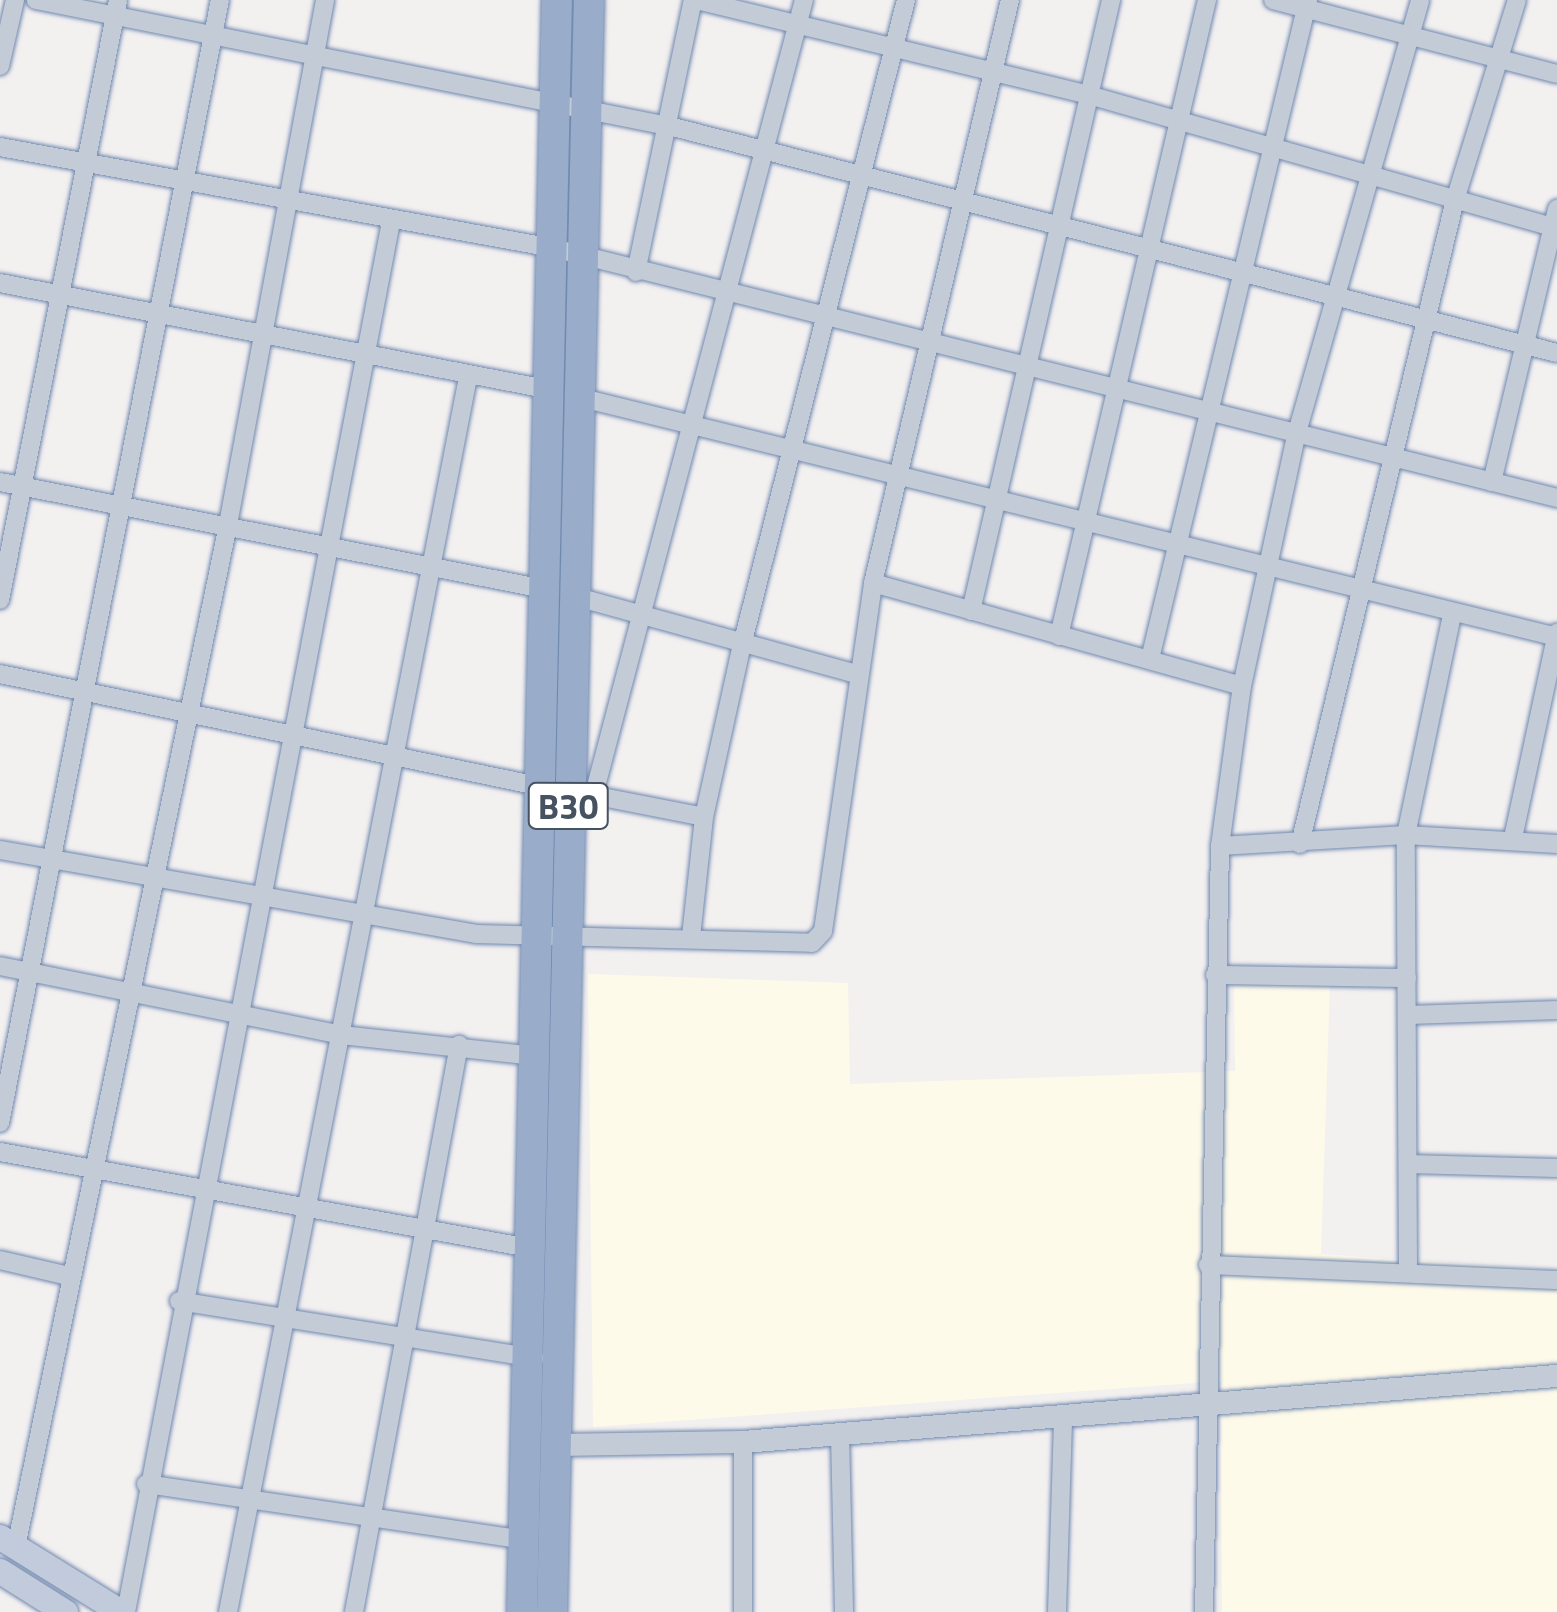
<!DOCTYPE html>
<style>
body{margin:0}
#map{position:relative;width:1557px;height:1612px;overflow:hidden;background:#f3f0f0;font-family:"Titillium Web",sans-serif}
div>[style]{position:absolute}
.commercial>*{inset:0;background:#fefaea}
.roads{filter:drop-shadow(0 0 2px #6f88af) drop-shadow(0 0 2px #6f88af)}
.minor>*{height:18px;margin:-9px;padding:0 9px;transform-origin:9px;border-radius:9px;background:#c3cbd6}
.tertiary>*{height:22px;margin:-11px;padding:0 11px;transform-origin:11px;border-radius:11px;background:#c3cbd6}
.secondary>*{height:25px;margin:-12.5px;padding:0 12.5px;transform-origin:12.5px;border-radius:12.5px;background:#c2cbdb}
.trunk>*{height:30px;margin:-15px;padding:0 15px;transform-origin:15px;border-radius:15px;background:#99adca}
span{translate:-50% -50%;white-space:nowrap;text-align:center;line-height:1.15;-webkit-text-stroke:8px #fff;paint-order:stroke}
.shield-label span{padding:2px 8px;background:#fff;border:2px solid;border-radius:8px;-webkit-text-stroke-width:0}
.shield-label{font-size:35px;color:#475260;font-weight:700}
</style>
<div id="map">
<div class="commercial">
<div style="clip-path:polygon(588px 974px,848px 983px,850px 1084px,1235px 1071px,1234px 985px,1330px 983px,1321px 1254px,1557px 1270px,1557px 1612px,1222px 1612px,1221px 1381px,593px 1427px)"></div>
</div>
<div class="roads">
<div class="minor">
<div style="left:36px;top:0;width:650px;rotate:11.28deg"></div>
<div style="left:673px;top:127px;width:912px;rotate:14.34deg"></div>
<div style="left:697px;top:0;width:403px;rotate:13.6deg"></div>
<div style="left:1089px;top:95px;width:487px;rotate:15.9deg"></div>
<div style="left:1273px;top:0;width:293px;rotate:14.6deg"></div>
<div style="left:0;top:66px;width:68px;rotate:-77.2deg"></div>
<div style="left:0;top:147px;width:562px;rotate:10.35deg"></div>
<div style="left:553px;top:248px;width:1035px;rotate:13.98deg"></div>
<div style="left:636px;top:272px;width:278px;rotate:-78.2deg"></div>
<div style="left:0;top:283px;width:561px;rotate:10.99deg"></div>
<div style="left:582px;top:398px;width:1004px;rotate:13.77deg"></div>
<div style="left:0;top:482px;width:554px;rotate:11.13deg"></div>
<div style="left:1492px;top:482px;width:281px;rotate:-76.6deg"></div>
<div style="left:873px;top:583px;width:383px;rotate:15.6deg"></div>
<div style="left:577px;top:597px;width:289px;rotate:15.4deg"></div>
<div style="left:0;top:600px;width:611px;rotate:-78.87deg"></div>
<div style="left:971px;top:611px;width:627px;rotate:-77.09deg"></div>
<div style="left:1059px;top:636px;width:653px;rotate:-76.9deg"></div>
<div style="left:1150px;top:659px;width:678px;rotate:-76.52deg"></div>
<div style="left:0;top:674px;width:550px;rotate:11.76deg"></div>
<div style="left:587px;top:794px;width:119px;rotate:11.1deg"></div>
<div style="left:594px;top:794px;width:821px;rotate:-75.19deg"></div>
<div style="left:1513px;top:838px;width:210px;rotate:-77.9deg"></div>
<div style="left:1300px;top:844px;width:662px;rotate:-76.47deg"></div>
<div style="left:1455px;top:200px;width:209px;rotate:-72.8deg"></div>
<div style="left:1220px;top:846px;width:186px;rotate:-3.4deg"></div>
<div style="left:1406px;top:835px;width:151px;rotate:3.4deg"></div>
<div style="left:0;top:850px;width:483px;rotate:10deg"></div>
<div style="left:476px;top:934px;width:336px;rotate:1.5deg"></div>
<div style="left:812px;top:943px;width:16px;rotate:-47deg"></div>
<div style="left:823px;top:931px;width:352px;rotate:-81.8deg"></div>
<div style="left:873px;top:583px;width:599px;rotate:-76.78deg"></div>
<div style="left:691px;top:937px;width:121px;rotate:-83.8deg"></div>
<div style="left:704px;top:817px;width:172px;rotate:-77.6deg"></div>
<div style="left:741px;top:649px;width:670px;rotate:-75.74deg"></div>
<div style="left:0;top:966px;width:348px;rotate:11.4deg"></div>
<div style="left:341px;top:1035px;width:193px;rotate:6.2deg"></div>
<div style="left:1215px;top:975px;width:192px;rotate:0.9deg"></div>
<div style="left:1410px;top:1015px;width:147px;rotate:-1.9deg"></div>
<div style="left:0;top:1123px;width:1144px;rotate:-78.92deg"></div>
<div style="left:0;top:1152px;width:544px;rotate:10.28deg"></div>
<div style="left:1408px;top:1164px;width:149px;rotate:1.5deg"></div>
<div style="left:0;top:1260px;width:71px;rotate:13.1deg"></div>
<div style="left:1208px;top:1265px;width:349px;rotate:2.5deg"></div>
<div style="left:1408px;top:1273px;width:438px;rotate:-90.3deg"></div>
<div style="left:1406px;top:835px;width:226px;rotate:-78.2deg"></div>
<div style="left:179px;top:1301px;width:360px;rotate:9.1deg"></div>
<div style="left:840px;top:1434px;width:178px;rotate:88.7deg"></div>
<div style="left:743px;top:1442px;width:170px;rotate:90deg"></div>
<div style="left:146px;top:1484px;width:382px;rotate:8.4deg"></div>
<div style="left:16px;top:1547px;width:1039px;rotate:-78.28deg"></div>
<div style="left:227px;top:530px;width:539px;rotate:-79.52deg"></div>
<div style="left:126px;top:1612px;width:1415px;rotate:-79.21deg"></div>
<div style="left:228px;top:1612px;width:1258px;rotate:-79deg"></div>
<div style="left:354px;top:1612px;width:577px;rotate:-79.51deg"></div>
<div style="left:1057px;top:1612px;width:195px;rotate:-88.2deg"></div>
<div style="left:1204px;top:1612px;width:766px;rotate:-88.8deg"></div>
<div style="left:1220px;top:846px;width:162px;rotate:-82.2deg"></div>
<div style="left:1242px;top:686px;width:256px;rotate:-77.8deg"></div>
<div style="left:1296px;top:436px;width:453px;rotate:-74.1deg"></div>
</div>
<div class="tertiary">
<div style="left:554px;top:1445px;width:189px;rotate:-0.9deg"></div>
<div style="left:743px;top:1442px;width:817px;rotate:-4.64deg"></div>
</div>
<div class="secondary">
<div style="left:0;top:1537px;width:142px;rotate:31.8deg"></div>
<div style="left:0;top:1571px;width:77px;rotate:32.2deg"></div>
</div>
<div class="trunk">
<div style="left:522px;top:1612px;width:1612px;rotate:-88.76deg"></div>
<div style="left:552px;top:1612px;width:1612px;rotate:-88.69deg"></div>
</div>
</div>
<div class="shield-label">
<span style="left:568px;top:806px">B30</span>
</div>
</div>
